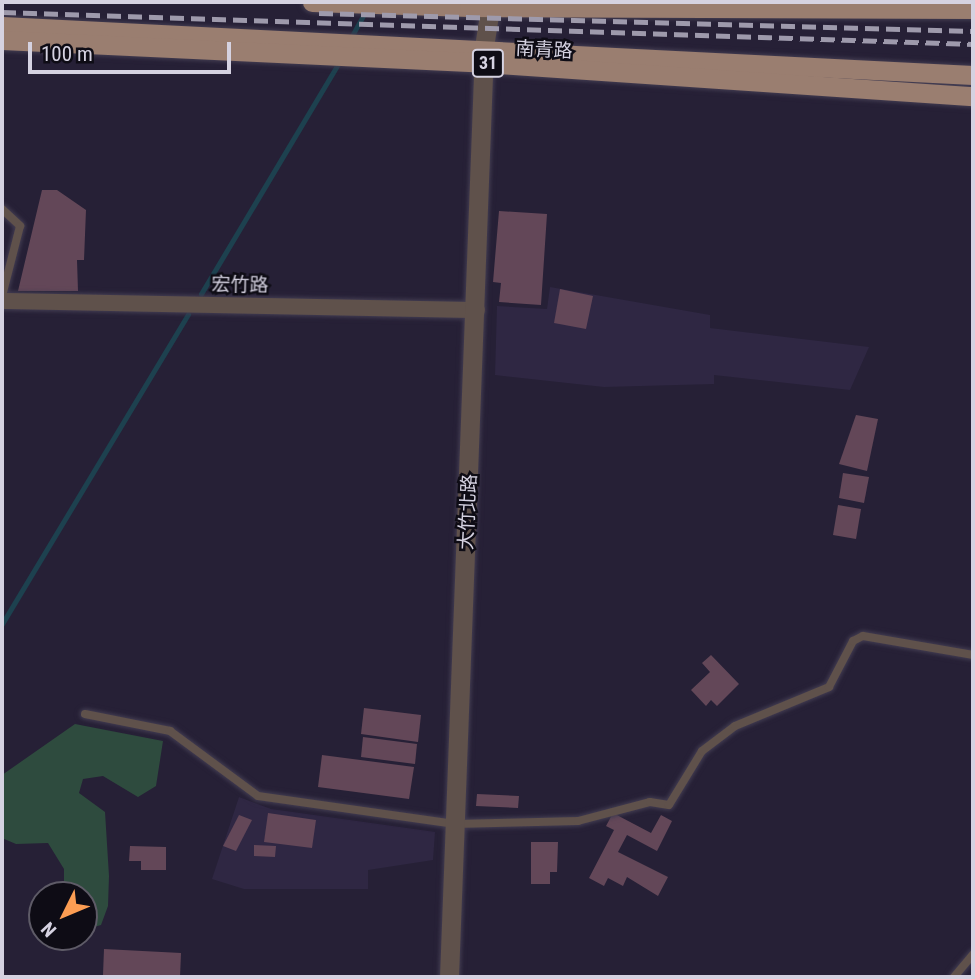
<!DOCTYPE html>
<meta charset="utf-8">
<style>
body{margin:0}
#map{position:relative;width:975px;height:979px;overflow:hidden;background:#262036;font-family:"Roboto Condensed","Noto Sans TC",sans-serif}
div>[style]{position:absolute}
.built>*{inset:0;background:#2f2743}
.green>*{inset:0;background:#2e4b3e}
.stream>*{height:4.5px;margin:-2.25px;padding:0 2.25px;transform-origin:2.25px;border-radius:2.25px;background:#1d414f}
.building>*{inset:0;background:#634758}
.roads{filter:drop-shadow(0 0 2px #423c51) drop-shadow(0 0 2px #423c51)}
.service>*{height:8px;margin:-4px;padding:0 4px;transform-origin:4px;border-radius:4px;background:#5f514b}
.minor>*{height:16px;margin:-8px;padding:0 8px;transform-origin:8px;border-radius:8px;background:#5f514b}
.tertiary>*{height:19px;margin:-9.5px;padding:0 9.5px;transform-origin:9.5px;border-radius:9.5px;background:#5f514b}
.primary>*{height:19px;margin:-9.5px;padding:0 9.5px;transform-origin:9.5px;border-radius:9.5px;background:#9a7e70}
.rail>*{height:4.5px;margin-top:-2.25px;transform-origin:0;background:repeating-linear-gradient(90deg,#9e9aac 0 14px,transparent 0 21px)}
span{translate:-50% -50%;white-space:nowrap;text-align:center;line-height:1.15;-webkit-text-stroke:5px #0e0c15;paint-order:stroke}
.shield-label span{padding:2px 5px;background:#0e0c15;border:2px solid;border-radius:5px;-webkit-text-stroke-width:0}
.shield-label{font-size:18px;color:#d5d2e1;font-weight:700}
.street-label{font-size:19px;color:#d5d2e1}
.frame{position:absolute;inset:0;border:4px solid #d5d2e1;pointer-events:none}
.north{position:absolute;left:28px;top:881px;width:70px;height:70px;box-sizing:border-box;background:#0e0c15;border:2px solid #5e5b67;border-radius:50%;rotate:227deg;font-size:19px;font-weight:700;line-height:28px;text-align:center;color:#d5d2e1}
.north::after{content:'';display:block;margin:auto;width:24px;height:32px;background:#fc9d53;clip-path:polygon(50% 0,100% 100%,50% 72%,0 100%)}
.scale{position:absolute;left:28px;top:42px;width:203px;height:32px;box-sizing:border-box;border:4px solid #d5d2e1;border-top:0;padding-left:9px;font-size:21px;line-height:24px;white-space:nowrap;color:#d5d2e1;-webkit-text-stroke:5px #0e0c15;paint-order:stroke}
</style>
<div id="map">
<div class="built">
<div style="clip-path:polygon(550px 287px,710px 315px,710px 328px,869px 347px,850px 390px,714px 375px,714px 384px,604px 387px,495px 375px,497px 306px,547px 309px)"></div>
<div style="clip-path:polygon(239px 797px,271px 809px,435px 832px,433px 860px,368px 870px,368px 889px,244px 889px,212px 879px)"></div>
</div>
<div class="green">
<div style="clip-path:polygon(75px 724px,163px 741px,156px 786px,138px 797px,103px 776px,83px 779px,79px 793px,105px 812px,109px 876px,108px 906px,101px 925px,87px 929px,84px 895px,64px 895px,64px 869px,48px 843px,16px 844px,2px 838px,2px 775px)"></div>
</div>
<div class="stream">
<div style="left:353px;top:34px;width:25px;rotate:-61deg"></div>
<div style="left:201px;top:294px;width:268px;rotate:-59.2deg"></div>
<div style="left:2px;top:624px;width:361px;rotate:-59deg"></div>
</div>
<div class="building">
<div style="clip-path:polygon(42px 190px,57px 190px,86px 210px,84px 260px,77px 260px,78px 291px,18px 291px)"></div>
<div style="clip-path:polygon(499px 211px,547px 214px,541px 305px,499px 302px,501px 283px,493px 282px)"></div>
<div style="clip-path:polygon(560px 289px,593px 296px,586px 329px,554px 323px)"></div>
<div style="clip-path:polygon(856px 415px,878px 419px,867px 471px,839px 464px)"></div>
<div style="clip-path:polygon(843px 473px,869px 477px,864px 503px,839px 498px)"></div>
<div style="clip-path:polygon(838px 505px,861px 509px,856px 539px,833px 535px)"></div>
<div style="clip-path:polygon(711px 655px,739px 684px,717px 706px,711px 700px,706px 706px,691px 690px,710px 672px,702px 663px)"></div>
<div style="clip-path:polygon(364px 708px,421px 715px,418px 742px,361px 734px)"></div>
<div style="clip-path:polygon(363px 737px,417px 744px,415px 764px,361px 757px)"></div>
<div style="clip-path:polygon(322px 755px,414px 767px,409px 799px,318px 787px)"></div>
<div style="clip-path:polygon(477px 794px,519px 796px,518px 808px,476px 806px)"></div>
<div style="clip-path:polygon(268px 813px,316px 820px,312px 848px,264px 842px)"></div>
<div style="clip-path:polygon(613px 813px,651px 833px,661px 815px,672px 821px,657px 851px,627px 835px,618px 852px,668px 877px,658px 896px,627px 877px,623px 886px,608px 878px,604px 886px,589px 878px,614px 830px,606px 826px)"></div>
<div style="clip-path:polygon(239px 815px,252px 820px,236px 851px,223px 846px)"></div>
<div style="clip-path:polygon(531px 842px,558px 842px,557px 872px,550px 872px,550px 884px,531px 884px)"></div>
<div style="clip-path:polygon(254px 845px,276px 846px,275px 857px,254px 856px)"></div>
<div style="clip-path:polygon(130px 846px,166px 847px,166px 870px,141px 870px,141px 861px,129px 861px)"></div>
<div style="clip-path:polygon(104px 949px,181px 953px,180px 977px,103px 975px)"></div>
</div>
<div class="roads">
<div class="service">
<div style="left:2px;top:209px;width:25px;rotate:43deg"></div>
<div style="left:20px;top:226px;width:72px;rotate:104.4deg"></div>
<div style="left:85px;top:714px;width:87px;rotate:11.3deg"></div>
<div style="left:170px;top:731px;width:109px;rotate:36.5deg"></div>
<div style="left:258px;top:796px;width:199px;rotate:8.1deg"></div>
<div style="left:455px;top:824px;width:123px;rotate:-1.4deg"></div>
<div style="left:578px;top:821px;width:74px;rotate:-14.8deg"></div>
<div style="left:650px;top:802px;width:19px;rotate:9deg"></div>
<div style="left:669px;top:805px;width:63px;rotate:-58.6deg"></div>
<div style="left:702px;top:751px;width:41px;rotate:-37.1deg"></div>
<div style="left:735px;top:726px;width:102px;rotate:-22.5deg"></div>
<div style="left:829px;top:687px;width:52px;rotate:-62.4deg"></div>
<div style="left:853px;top:641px;width:11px;rotate:-27deg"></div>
<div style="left:863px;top:636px;width:112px;rotate:9.8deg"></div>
<div style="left:954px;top:977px;width:30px;rotate:-50deg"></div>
</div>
<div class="minor">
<div style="left:2px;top:301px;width:475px;rotate:1.1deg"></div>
</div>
<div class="tertiary">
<div style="left:449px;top:977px;width:931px;rotate:-87.84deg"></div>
<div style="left:484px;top:47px;width:46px;rotate:-81.2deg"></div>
</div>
<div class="primary">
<div style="left:312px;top:2px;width:157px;rotate:1.8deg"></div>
<div style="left:469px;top:7px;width:504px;rotate:0.23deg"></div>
<div style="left:2px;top:26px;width:972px;rotate:2.89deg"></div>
<div style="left:2px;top:40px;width:483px;rotate:2.7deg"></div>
<div style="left:484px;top:63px;width:490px;rotate:3.9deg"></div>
</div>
</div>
<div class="rail">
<div style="left:2px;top:12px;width:972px;rotate:1.89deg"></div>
<div style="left:319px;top:13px;width:654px;rotate:1.58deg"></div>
</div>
<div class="shield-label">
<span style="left:488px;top:63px">31</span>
</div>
<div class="street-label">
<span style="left:544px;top:50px;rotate:3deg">南青路</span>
<span style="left:240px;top:285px;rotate:1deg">宏竹路</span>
<span style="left:468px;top:512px;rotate:-87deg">大竹北路</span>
</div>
<div class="frame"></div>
<div class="north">N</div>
<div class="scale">100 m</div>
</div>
